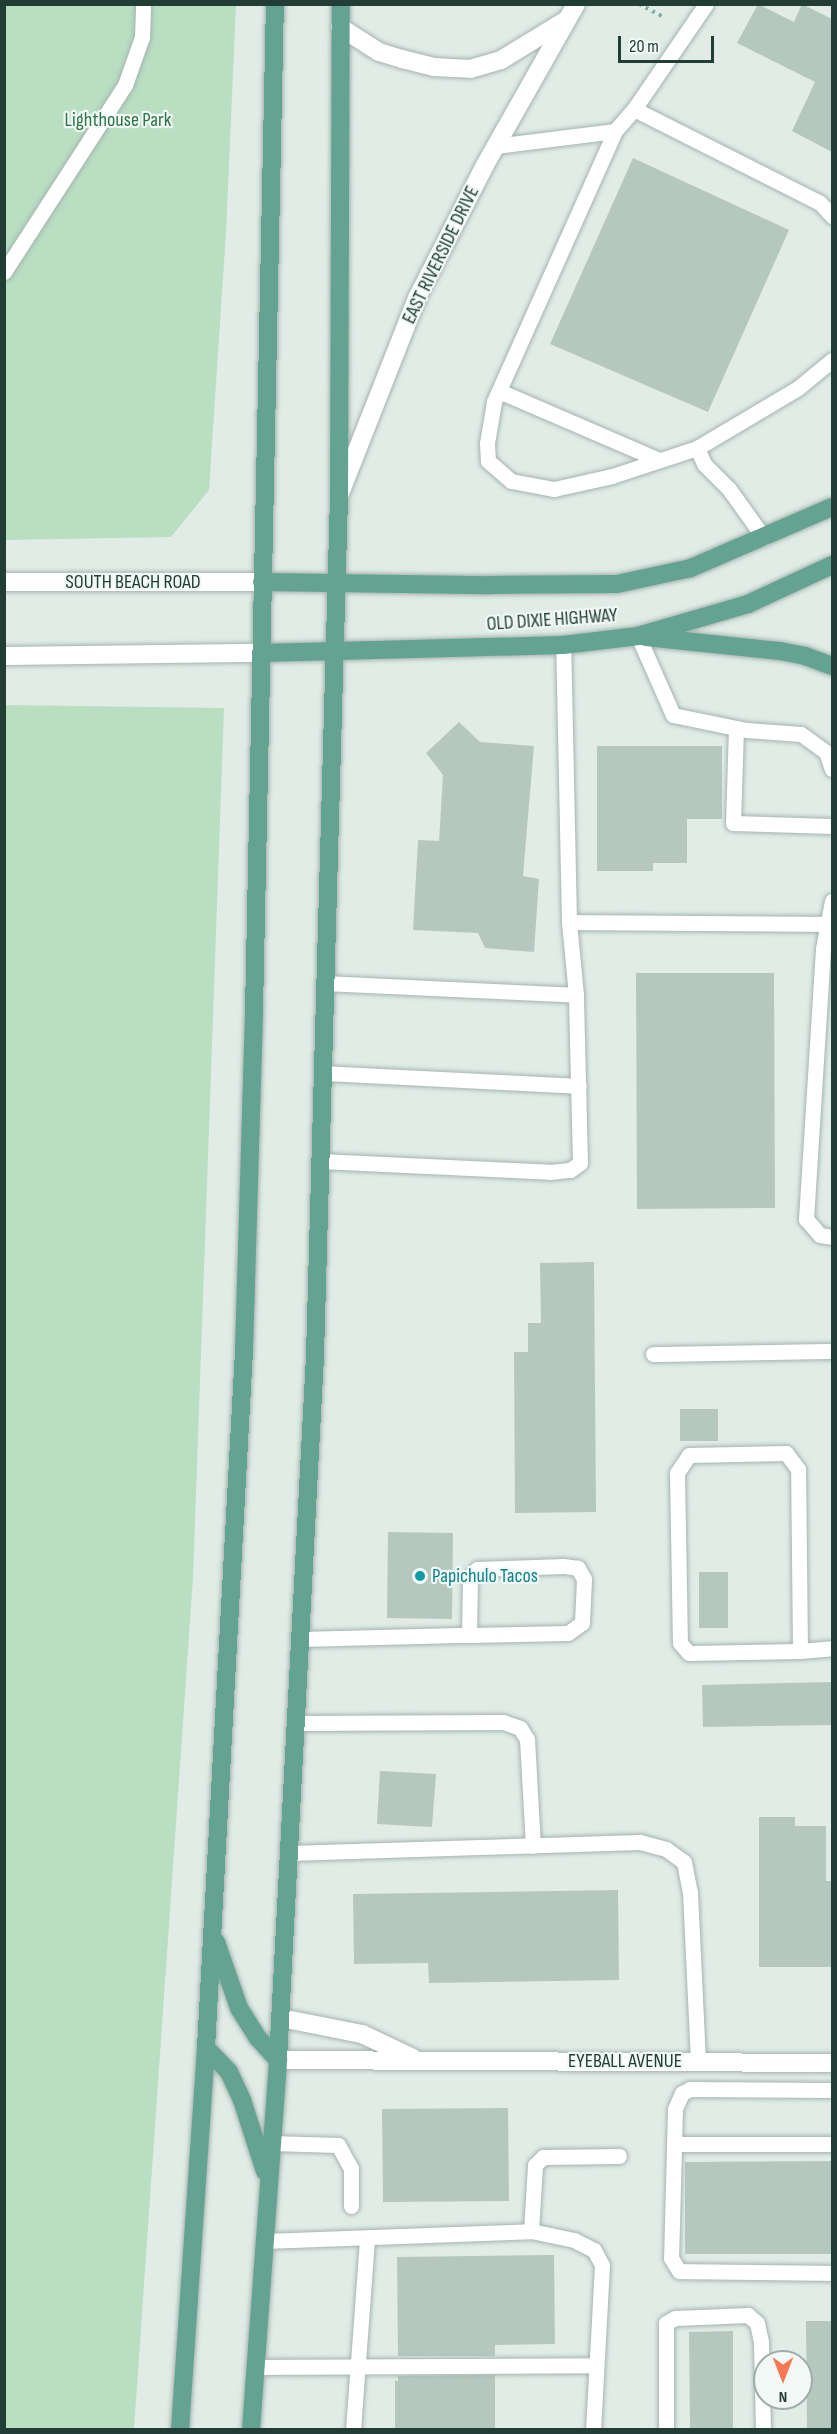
<!DOCTYPE html>
<style>
body{margin:0}
#map{position:relative;width:837px;height:2434px;overflow:hidden;background:#e1ece7;font-family:"Sofia Sans Condensed",sans-serif}
div>[style]{position:absolute}
.green>*{inset:0;background:#b9dec2}
.building>*{inset:0;background:#b6c7c0}
.path>*{height:4px;margin-top:-2px;transform-origin:0;background:repeating-linear-gradient(90deg,#80b0a0 0 3px,transparent 0 7.5px)}
.roads{filter:drop-shadow(0 0 2px #a4b4ae) drop-shadow(0 0 2px #a4b4ae)}
.service>*{height:15px;margin:-7.5px;padding:0 7.5px;transform-origin:7.5px;border-radius:7.5px;background:#fff}
.minor>*{height:18px;margin:-9px;padding:0 9px;transform-origin:9px;border-radius:9px;background:#fff}
.tertiary>*{height:18px;margin:-9px;padding:0 9px;transform-origin:9px;border-radius:9px;background:#fff}
.primary>*{height:18px;margin:-9px;padding:0 9px;transform-origin:9px;border-radius:9px;background:#64a391}
.dots>*{width:16px;height:16px;translate:-50% -50%;box-sizing:border-box;border:3px solid #f1f8f5;border-radius:50%}
span{translate:-50% -50%;white-space:nowrap;text-align:center;line-height:1.15;-webkit-text-stroke:4.5px #f1f8f5;paint-order:stroke}
.park-label{font-size:20px;color:#2a7545}
.street-label{font-size:20px;color:#213d35}
.culture-label{font-size:20px;color:#0d838f}
.left{translate:0 -50%;text-align:left}
.frame{position:absolute;inset:0;border:6px solid #213d35;pointer-events:none}
.north{position:absolute;left:753px;top:2350px;width:60px;height:60px;box-sizing:border-box;background:#f1f8f5;border:2px solid #9eada8;border-radius:50%;rotate:180deg;font-size:16px;font-weight:700;line-height:24px;text-align:center;color:#213d35}
.north::after{content:'';display:block;margin:auto;width:21px;height:27px;background:#f67954;clip-path:polygon(50% 0,100% 100%,50% 72%,0 100%)}
.scale{position:absolute;left:618px;top:36px;width:96px;height:27px;box-sizing:border-box;border:3px solid #213d35;border-top:0;padding-left:8px;font-size:18px;line-height:21px;white-space:nowrap;color:#213d35;-webkit-text-stroke:4px #f1f8f5;paint-order:stroke}
</style>
<div id="map">
<div class="green">
<div style="clip-path:polygon(4px 5px,236px 5px,226px 232px,209px 490px,171px 537px,5px 540px)"></div>
<div style="clip-path:polygon(5px 705px,224px 708px,193px 1578px,134px 2429px,5px 2429px)"></div>
</div>
<div class="building">
<div style="clip-path:polygon(758px 4px,794px 22px,802px 4px,832px 19px,832px 152px,792px 131px,815px 82px,737px 43px)"></div>
<div style="clip-path:polygon(633px 158px,789px 230px,708px 412px,550px 344px)"></div>
<div style="clip-path:polygon(459px 722px,480px 742px,534px 746px,523px 876px,539px 879px,534px 952px,485px 948px,478px 933px,413px 930px,418px 840px,439px 841px,443px 775px,426px 753px)"></div>
<div style="clip-path:polygon(597px 746px,722px 746px,722px 819px,687px 819px,687px 863px,653px 863px,653px 871px,597px 871px)"></div>
<div style="clip-path:polygon(636px 973px,774px 973px,775px 1208px,637px 1209px)"></div>
<div style="clip-path:polygon(594px 1262px,596px 1512px,515px 1513px,514px 1352px,528px 1352px,528px 1323px,541px 1323px,540px 1263px)"></div>
<div style="clip-path:polygon(680px 1409px,718px 1409px,718px 1441px,680px 1441px)"></div>
<div style="clip-path:polygon(388px 1532px,453px 1533px,452px 1619px,387px 1618px)"></div>
<div style="clip-path:polygon(699px 1572px,728px 1572px,728px 1628px,699px 1628px)"></div>
<div style="clip-path:polygon(832px 1682px,832px 1725px,703px 1727px,702px 1685px)"></div>
<div style="clip-path:polygon(380px 1771px,436px 1774px,432px 1827px,377px 1824px)"></div>
<div style="clip-path:polygon(759px 1817px,795px 1817px,795px 1826px,826px 1826px,826px 1881px,832px 1881px,832px 1967px,759px 1967px)"></div>
<div style="clip-path:polygon(618px 1890px,619px 1980px,429px 1983px,428px 1963px,354px 1964px,353px 1894px)"></div>
<div style="clip-path:polygon(508px 2108px,509px 2201px,383px 2202px,382px 2109px)"></div>
<div style="clip-path:polygon(832px 2161px,832px 2254px,685px 2254px,685px 2162px)"></div>
<div style="clip-path:polygon(554px 2255px,555px 2344px,495px 2345px,495px 2356px,398px 2356px,397px 2257px)"></div>
<div style="clip-path:polygon(806px 2321px,832px 2321px,832px 2430px,807px 2430px)"></div>
<div style="clip-path:polygon(733px 2331px,733px 2430px,690px 2430px,689px 2332px)"></div>
<div style="clip-path:polygon(495px 2375px,495px 2430px,395px 2430px,395px 2381px,398px 2381px,398px 2376px)"></div>
</div>
<div class="path">
<div style="left:639px;top:4px;width:30px;rotate:28deg"></div>
</div>
<div class="roads">
<div class="service">
<div style="left:706px;top:4px;width:127px;rotate:124.4deg"></div>
<div style="left:634px;top:109px;width:29px;rotate:131deg"></div>
<div style="left:615px;top:131px;width:297px;rotate:114.1deg"></div>
<div style="left:494px;top:402px;width:42px;rotate:99.7deg"></div>
<div style="left:487px;top:443px;width:18px;rotate:87deg"></div>
<div style="left:488px;top:461px;width:30px;rotate:41deg"></div>
<div style="left:511px;top:481px;width:44px;rotate:10.5deg"></div>
<div style="left:554px;top:489px;width:59px;rotate:-12.6deg"></div>
<div style="left:612px;top:476px;width:89px;rotate:-18.2deg"></div>
<div style="left:697px;top:448px;width:117px;rotate:-30.7deg"></div>
<div style="left:798px;top:388px;width:44px;rotate:-39.5deg"></div>
<div style="left:634px;top:109px;width:208px;rotate:26.8deg"></div>
<div style="left:820px;top:203px;width:18px;rotate:47deg"></div>
<div style="left:495px;top:146px;width:121px;rotate:-7.1deg"></div>
<div style="left:4px;top:272px;width:223px;rotate:-57.1deg"></div>
<div style="left:125px;top:85px;width:51px;rotate:-70.5deg"></div>
<div style="left:142px;top:37px;width:33px;rotate:-88deg"></div>
<div style="left:499px;top:391px;width:174px;rotate:23.3deg"></div>
<div style="left:697px;top:448px;width:17px;rotate:66deg"></div>
<div style="left:704px;top:464px;width:35px;rotate:45deg"></div>
<div style="left:729px;top:489px;width:60px;rotate:54.5deg"></div>
<div style="left:638px;top:636px;width:86px;rotate:66.1deg"></div>
<div style="left:673px;top:715px;width:75px;rotate:11.6deg"></div>
<div style="left:746px;top:730px;width:55px;rotate:4.2deg"></div>
<div style="left:801px;top:734px;width:31px;rotate:36deg"></div>
<div style="left:826px;top:752px;width:18px;rotate:71deg"></div>
<div style="left:736px;top:728px;width:95px;rotate:91.8deg"></div>
<div style="left:733px;top:823px;width:99px;rotate:1.7deg"></div>
<div style="left:832px;top:901px;width:49px;rotate:100.6deg"></div>
<div style="left:823px;top:949px;width:271px;rotate:93.6deg"></div>
<div style="left:806px;top:1219px;width:21px;rotate:49deg"></div>
<div style="left:820px;top:1235px;width:12px;rotate:9deg"></div>
<div style="left:569px;top:922px;width:263px;rotate:0.4deg"></div>
<div style="left:326px;top:983px;width:250px;rotate:2.7deg"></div>
<div style="left:323px;top:1073px;width:256px;rotate:2.9deg"></div>
<div style="left:320px;top:1161px;width:230px;rotate:2.7deg"></div>
<div style="left:550px;top:1172px;width:20px;rotate:-6deg"></div>
<div style="left:570px;top:1170px;width:12px;rotate:-35deg"></div>
<div style="left:580px;top:1163px;width:168px;rotate:-91.4deg"></div>
<div style="left:576px;top:995px;width:73px;rotate:-95.5deg"></div>
<div style="left:569px;top:922px;width:277px;rotate:-91.2deg"></div>
<div style="left:653px;top:1354px;width:179px;rotate:-1deg"></div>
<div style="left:300px;top:1639px;width:169px;rotate:-1.4deg"></div>
<div style="left:469px;top:1635px;width:99px;rotate:-1.2deg"></div>
<div style="left:568px;top:1633px;width:17px;rotate:-36deg"></div>
<div style="left:582px;top:1623px;width:44px;rotate:-87.4deg"></div>
<div style="left:584px;top:1579px;width:13px;rotate:-119deg"></div>
<div style="left:578px;top:1568px;width:15px;rotate:-172deg"></div>
<div style="left:563px;top:1566px;width:86px;rotate:178deg"></div>
<div style="left:477px;top:1569px;width:11px;rotate:128deg"></div>
<div style="left:470px;top:1578px;width:57px;rotate:91deg"></div>
<div style="left:800px;top:1651px;width:182px;rotate:-90.6deg"></div>
<div style="left:798px;top:1469px;width:20px;rotate:-127deg"></div>
<div style="left:786px;top:1453px;width:97px;rotate:178.8deg"></div>
<div style="left:689px;top:1455px;width:22px;rotate:124deg"></div>
<div style="left:677px;top:1473px;width:170px;rotate:89deg"></div>
<div style="left:680px;top:1643px;width:13px;rotate:48deg"></div>
<div style="left:689px;top:1653px;width:111px;rotate:-1deg"></div>
<div style="left:800px;top:1651px;width:32px;rotate:-5deg"></div>
<div style="left:296px;top:1723px;width:207px;rotate:-0.3deg"></div>
<div style="left:503px;top:1722px;width:18px;rotate:19deg"></div>
<div style="left:520px;top:1728px;width:13px;rotate:58deg"></div>
<div style="left:527px;top:1739px;width:107px;rotate:86.8deg"></div>
<div style="left:289px;top:1853px;width:351px;rotate:-1.8deg"></div>
<div style="left:640px;top:1842px;width:27px;rotate:15deg"></div>
<div style="left:666px;top:1849px;width:22px;rotate:36deg"></div>
<div style="left:684px;top:1862px;width:31px;rotate:79deg"></div>
<div style="left:690px;top:1892px;width:169px;rotate:87.3deg"></div>
<div style="left:832px;top:2090px;width:142px;rotate:-179.6deg"></div>
<div style="left:690px;top:2089px;width:9px;rotate:153deg"></div>
<div style="left:682px;top:2093px;width:17px;rotate:114deg"></div>
<div style="left:675px;top:2109px;width:149px;rotate:91.5deg"></div>
<div style="left:671px;top:2258px;width:15px;rotate:58deg"></div>
<div style="left:679px;top:2271px;width:153px;rotate:0.7deg"></div>
<div style="left:271px;top:2143px;width:67px;rotate:1.7deg"></div>
<div style="left:338px;top:2145px;width:26px;rotate:61deg"></div>
<div style="left:351px;top:2168px;width:38px;rotate:90deg"></div>
<div style="left:674px;top:2144px;width:158px"></div>
<div style="left:531px;top:2231px;width:66px;rotate:-86.5deg"></div>
<div style="left:535px;top:2165px;width:11px;rotate:-45deg"></div>
<div style="left:543px;top:2157px;width:76px;rotate:-0.8deg"></div>
<div style="left:264px;top:2241px;width:267px;rotate:-2.1deg"></div>
<div style="left:531px;top:2231px;width:44px;rotate:11.8deg"></div>
<div style="left:574px;top:2240px;width:22px;rotate:27deg"></div>
<div style="left:594px;top:2250px;width:17px;rotate:62deg"></div>
<div style="left:602px;top:2265px;width:165px;rotate:93.1deg"></div>
<div style="left:256px;top:2367px;width:340px;rotate:-0.3deg"></div>
<div style="left:353px;top:2430px;width:193px;rotate:-85.8deg"></div>
<div style="left:666px;top:2430px;width:107px;rotate:-90deg"></div>
<div style="left:666px;top:2323px;width:10px;rotate:-29deg"></div>
<div style="left:675px;top:2318px;width:73px;rotate:-2.4deg"></div>
<div style="left:748px;top:2315px;width:12px;rotate:42deg"></div>
<div style="left:757px;top:2323px;width:19px;rotate:78deg"></div>
<div style="left:761px;top:2342px;width:88px;rotate:88.7deg"></div>
</div>
<div class="minor">
<div style="left:340px;top:27px;width:46px;rotate:32.7deg"></div>
<div style="left:379px;top:52px;width:24px;rotate:17deg"></div>
<div style="left:402px;top:59px;width:33px;rotate:14deg"></div>
<div style="left:434px;top:67px;width:36px;rotate:3deg"></div>
<div style="left:470px;top:69px;width:32px;rotate:-16deg"></div>
<div style="left:501px;top:60px;width:73px;rotate:-31.5deg"></div>
<div style="left:339px;top:496px;width:213px;rotate:-68.5deg"></div>
<div style="left:417px;top:298px;width:149px;rotate:-62.9deg"></div>
<div style="left:485px;top:165px;width:185px;rotate:-60.5deg"></div>
<div style="left:281px;top:2018px;width:83px;rotate:11.2deg"></div>
<div style="left:362px;top:2034px;width:56px;rotate:25.2deg"></div>
<div style="left:278px;top:2060px;width:554px;rotate:0.31deg"></div>
</div>
<div class="tertiary">
<div style="left:4px;top:582px;width:258px"></div>
<div style="left:4px;top:656px;width:258px;rotate:-0.7deg"></div>
</div>
<div class="primary">
<div style="left:262px;top:582px;width:228px;rotate:0.8deg"></div>
<div style="left:490px;top:585px;width:127px;rotate:-0.5deg"></div>
<div style="left:617px;top:584px;width:76px;rotate:-12.2deg"></div>
<div style="left:691px;top:568px;width:154px;rotate:-23.4deg"></div>
<div style="left:646px;top:637px;width:135px;rotate:6deg"></div>
<div style="left:780px;top:651px;width:25px;rotate:11deg"></div>
<div style="left:805px;top:656px;width:29px;rotate:20deg"></div>
<div style="left:262px;top:653px;width:301px;rotate:-1.5deg"></div>
<div style="left:563px;top:645px;width:76px;rotate:-6.8deg"></div>
<div style="left:638px;top:636px;width:115px;rotate:-16.2deg"></div>
<div style="left:748px;top:604px;width:93px;rotate:-24.9deg"></div>
<div style="left:216px;top:1942px;width:70px;rotate:70.8deg"></div>
<div style="left:239px;top:2008px;width:36px;rotate:58deg"></div>
<div style="left:258px;top:2038px;width:30px;rotate:48deg"></div>
<div style="left:206px;top:2048px;width:33px;rotate:46deg"></div>
<div style="left:229px;top:2072px;width:31px;rotate:65deg"></div>
<div style="left:242px;top:2100px;width:75px;rotate:72.1deg"></div>
<div style="left:180px;top:2430px;width:383px;rotate:-86.1deg"></div>
<div style="left:206px;top:2048px;width:699px;rotate:-86.88deg"></div>
<div style="left:244px;top:1350px;width:339px;rotate:-88.3deg"></div>
<div style="left:254px;top:1011px;width:1007px;rotate:-88.81deg"></div>
<div style="left:251px;top:2430px;width:371px;rotate:-85.8deg"></div>
<div style="left:278px;top:2060px;width:705px;rotate:-86.99deg"></div>
<div style="left:315px;top:1356px;width:858px;rotate:-88.4deg"></div>
<div style="left:339px;top:498px;width:494px;rotate:-89.8deg"></div>
</div>
</div>
<div class="dots">
<div style="left:420px;top:1576px;background:#0f9aa8"></div>
</div>
<div class="park-label">
<span style="left:118px;top:120px">Lighthouse Park</span>
</div>
<div class="street-label">
<span style="left:441px;top:255px;rotate:-64deg">EAST RIVERSIDE DRIVE</span>
<span style="left:133px;top:582px">SOUTH BEACH ROAD</span>
<span style="left:552px;top:620px;rotate:-4deg">OLD DIXIE HIGHWAY</span>
<span style="left:625px;top:2061px">EYEBALL AVENUE</span>
</div>
<div class="culture-label">
<span class="left" style="left:432px;top:1576px">Papichulo Tacos</span>
</div>
<div class="frame"></div>
<div class="north">N</div>
<div class="scale">20 m</div>
</div>
